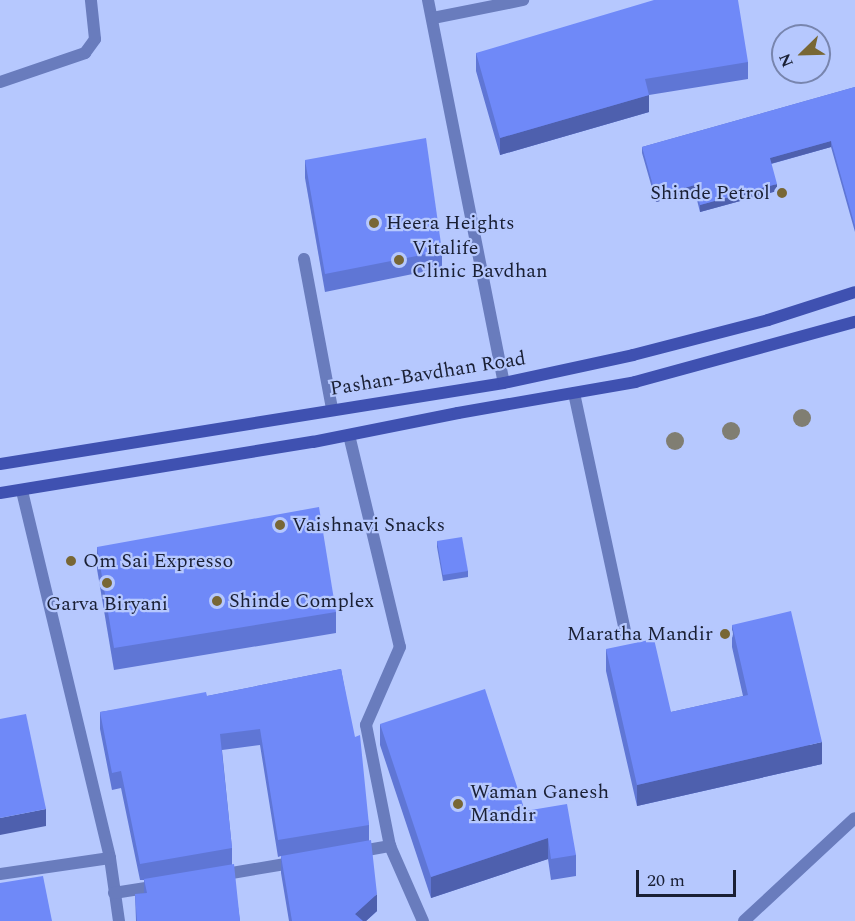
<!DOCTYPE html>
<style>
body{margin:0}
#map{position:relative;width:855px;height:921px;overflow:hidden;background:#b6c8fe;font-family:Spectral,serif}
div>[style]{position:absolute}
.service>*{height:12px;margin:-6px;padding:0 6px;transform-origin:6px;border-radius:6px;background:#697cbd}
.minor>*{height:12px;margin:-6px;padding:0 6px;transform-origin:6px;border-radius:6px;background:#697cbd}
.secondary>*{height:12px;margin:-6px;padding:0 6px;transform-origin:6px;border-radius:6px;background:#3f51b1}
.trees>*{width:18px;height:18px;margin:-9px;border-radius:50%;background:#807e72}
.wall>*{inset:0;background:#5f76d5}
.shaded-wall>*{inset:0;background:#4e60ae}
.building>*{inset:0;background:#6f89f8}
.dots>*{width:16px;height:16px;translate:-50% -50%;box-sizing:border-box;border:3px solid #b6c8fe;border-radius:50%}
span{translate:-50% -50%;white-space:nowrap;text-align:center;line-height:1.15;-webkit-text-stroke:4.5px #b6c8fe;paint-order:stroke}
.poi-label{font-size:20px;color:#1a2035}
.right{translate:-100% -50%;text-align:right}
.left{translate:0 -50%;text-align:left}
.street-label{font-size:20px;color:#1a2035}
.north{position:absolute;left:771px;top:24px;width:60px;height:60px;box-sizing:border-box;background:#b6c8fe;border:2px solid #7885ae;border-radius:50%;rotate:247deg;font-size:16px;font-weight:700;line-height:24px;text-align:center;color:#1a2035}
.north::after{content:'';display:block;margin:auto;width:21px;height:27px;background:#786735;clip-path:polygon(50% 0,100% 100%,50% 72%,0 100%)}
.scale{position:absolute;left:636px;top:870px;width:100px;height:27px;box-sizing:border-box;border:3px solid #1a2035;border-top:0;padding-left:8px;font-size:18px;line-height:21px;white-space:nowrap;color:#1a2035;-webkit-text-stroke:4px #b6c8fe;paint-order:stroke}
</style>
<div id="map">
<div class="service">
<div style="left:428px;top:0;width:390px;rotate:78.8deg"></div>
<div style="left:433px;top:18px;width:92px;rotate:-11.3deg"></div>
<div style="left:0;top:82px;width:90px;rotate:-18.8deg"></div>
<div style="left:85px;top:53px;width:17px;rotate:-54deg"></div>
<div style="left:95px;top:39px;width:39px;rotate:-96deg"></div>
<div style="left:574px;top:393px;width:248px;rotate:77.9deg"></div>
</div>
<div class="minor">
<div style="left:304px;top:259px;width:153px;rotate:79.4deg"></div>
<div style="left:349px;top:435px;width:218px;rotate:76.5deg"></div>
<div style="left:400px;top:647px;width:85px;rotate:113.6deg"></div>
<div style="left:366px;top:725px;width:123px;rotate:78.8deg"></div>
<div style="left:390px;top:846px;width:82px;rotate:66.3deg"></div>
<div style="left:22px;top:491px;width:377px;rotate:76.5deg"></div>
<div style="left:110px;top:858px;width:64px;rotate:81.9deg"></div>
<div style="left:356px;top:852px;width:35px;rotate:-10deg"></div>
<div style="left:0;top:874px;width:111px;rotate:-8.3deg"></div>
<div style="left:220px;top:875px;width:78px;rotate:-9.6deg"></div>
<div style="left:114px;top:893px;width:45px;rotate:-9deg"></div>
<div style="left:744px;top:921px;width:151px;rotate:-42.9deg"></div>
</div>
<div class="secondary">
<div style="left:0;top:464px;width:510px;rotate:-9.13deg"></div>
<div style="left:504px;top:383px;width:132px;rotate:-12.2deg"></div>
<div style="left:633px;top:355px;width:139px;rotate:-14.5deg"></div>
<div style="left:768px;top:320px;width:91px;rotate:-17.8deg"></div>
<div style="left:0;top:493px;width:317px;rotate:-9.3deg"></div>
<div style="left:313px;top:442px;width:148px;rotate:-11.3deg"></div>
<div style="left:458px;top:413px;width:180px;rotate:-9.9deg"></div>
<div style="left:635px;top:382px;width:228px;rotate:-15.3deg"></div>
</div>
<div class="trees">
<div style="left:802px;top:418px"></div>
<div style="left:731px;top:431px"></div>
<div style="left:675px;top:441px"></div>
</div>
<div class="wall">
<div style="clip-path:polygon(476px 53px,748px 62px,748px 79px,649px 95px,649px 112px,500px 155px,476px 71px)"></div>
<div style="clip-path:polygon(855px 87px,855px 232px,831px 147px,771px 164px,777px 191px,700px 212px,695px 192px,656px 202px,642px 153px,642px 147px)"></div>
<div style="clip-path:polygon(305px 160px,442px 251px,442px 268px,325px 292px,305px 178px)"></div>
<div style="clip-path:polygon(437px 541px,468px 571px,468px 577px,443px 581px,437px 547px)"></div>
<div style="clip-path:polygon(97px 547px,336px 612px,336px 633px,114px 670px,97px 569px)"></div>
<div style="clip-path:polygon(732px 625px,822px 764px,637px 806px,606px 671px,606px 649px,671px 712px,743px 696px,732px 647px)"></div>
<div style="clip-path:polygon(341px 669px,369px 825px,369px 841px,377px 911px,366px 921px,289px 921px,281px 873px,281px 856px,278px 857px,260px 745px,222px 750px,232px 848px,232px 864px,240px 921px,136px 921px,135px 894px,144px 893px,144px 880px,140px 880px,121px 788px,112px 790px,100px 729px,100px 712px,207px 696px)"></div>
<div style="clip-path:polygon(380px 724px,525px 811px,576px 855px,576px 876px,551px 880px,548px 859px,431px 898px,380px 745px)"></div>
</div>
<div class="shaded-wall">
<div style="clip-path:polygon(649px 95px,649px 112px,500px 155px,500px 138px)"></div>
<div style="clip-path:polygon(831px 141px,831px 147px,770px 164px,770px 158px)"></div>
<div style="clip-path:polygon(777px 184px,777px 191px,700px 212px,700px 205px)"></div>
<div style="clip-path:polygon(695px 185px,695px 192px,656px 202px,656px 196px)"></div>
<div style="clip-path:polygon(822px 742px,822px 764px,637px 806px,637px 785px)"></div>
<div style="clip-path:polygon(46px 809px,46px 826px,0 835px,0 818px)"></div>
<div style="clip-path:polygon(548px 838px,548px 859px,431px 898px,431px 877px)"></div>
<div style="clip-path:polygon(377px 894px,377px 911px,366px 921px,355px 921px,355px 914px)"></div>
</div>
<div class="building">
<div style="clip-path:polygon(654px 0,738px 0,748px 62px,645px 79px,649px 95px,500px 138px,476px 53px)"></div>
<div style="clip-path:polygon(855px 87px,855px 226px,831px 141px,770px 158px,777px 184px,700px 205px,695px 185px,656px 196px,642px 147px)"></div>
<div style="clip-path:polygon(426px 138px,442px 251px,325px 274px,305px 160px)"></div>
<div style="clip-path:polygon(319px 507px,336px 612px,114px 648px,97px 547px)"></div>
<div style="clip-path:polygon(462px 537px,468px 571px,443px 575px,437px 541px)"></div>
<div style="clip-path:polygon(791px 611px,822px 742px,637px 785px,606px 649px,654px 639px,671px 712px,748px 695px,732px 625px)"></div>
<div style="clip-path:polygon(341px 669px,355px 737px,360px 735px,369px 825px,278px 840px,260px 729px,220px 734px,232px 848px,140px 864px,121px 771px,112px 773px,100px 712px,206px 692px,207px 696px)"></div>
<div style="clip-path:polygon(485px 689px,525px 811px,567px 804px,576px 855px,551px 859px,548px 838px,431px 877px,380px 724px)"></div>
<div style="clip-path:polygon(26px 714px,46px 809px,0 818px,0 719px)"></div>
<div style="clip-path:polygon(371px 840px,377px 894px,355px 914px,363px 921px,292px 921px,281px 856px)"></div>
<div style="clip-path:polygon(234px 864px,240px 921px,137px 921px,135px 894px,147px 893px,144px 879px)"></div>
<div style="clip-path:polygon(43px 876px,52px 921px,0 921px,0 883px)"></div>
</div>
<div class="dots">
<div style="left:782px;top:193px;background:#786735"></div>
<div style="left:374px;top:223px;background:#786735"></div>
<div style="left:399px;top:260px;background:#786735"></div>
<div style="left:280px;top:525px;background:#786735"></div>
<div style="left:71px;top:561px;background:#786735"></div>
<div style="left:107px;top:583px;background:#786735"></div>
<div style="left:217px;top:601px;background:#786735"></div>
<div style="left:725px;top:634px;background:#786735"></div>
<div style="left:458px;top:804px;background:#786735"></div>
</div>
<div class="poi-label">
<span class="right" style="left:770px;top:193px">Shinde Petrol</span>
<span class="left" style="left:386px;top:223px">Heera Heights</span>
<span class="left" style="left:412px;top:260px">Vitalife<br>Clinic Bavdhan</span>
<span class="left" style="left:292px;top:525px">Vaishnavi Snacks</span>
<span class="left" style="left:83px;top:561px">Om Sai Expresso</span>
<span class="left" style="left:229px;top:601px">Shinde Complex</span>
<span style="left:107px;top:604px">Garva Biryani</span>
<span class="right" style="left:713px;top:634px">Maratha Mandir</span>
<span class="left" style="left:470px;top:804px">Waman Ganesh<br>Mandir</span>
</div>
<div class="street-label">
<span style="left:428px;top:374px;rotate:-9deg">Pashan-Bavdhan Road</span>
</div>
<div class="north">N</div>
<div class="scale">20 m</div>
</div>
